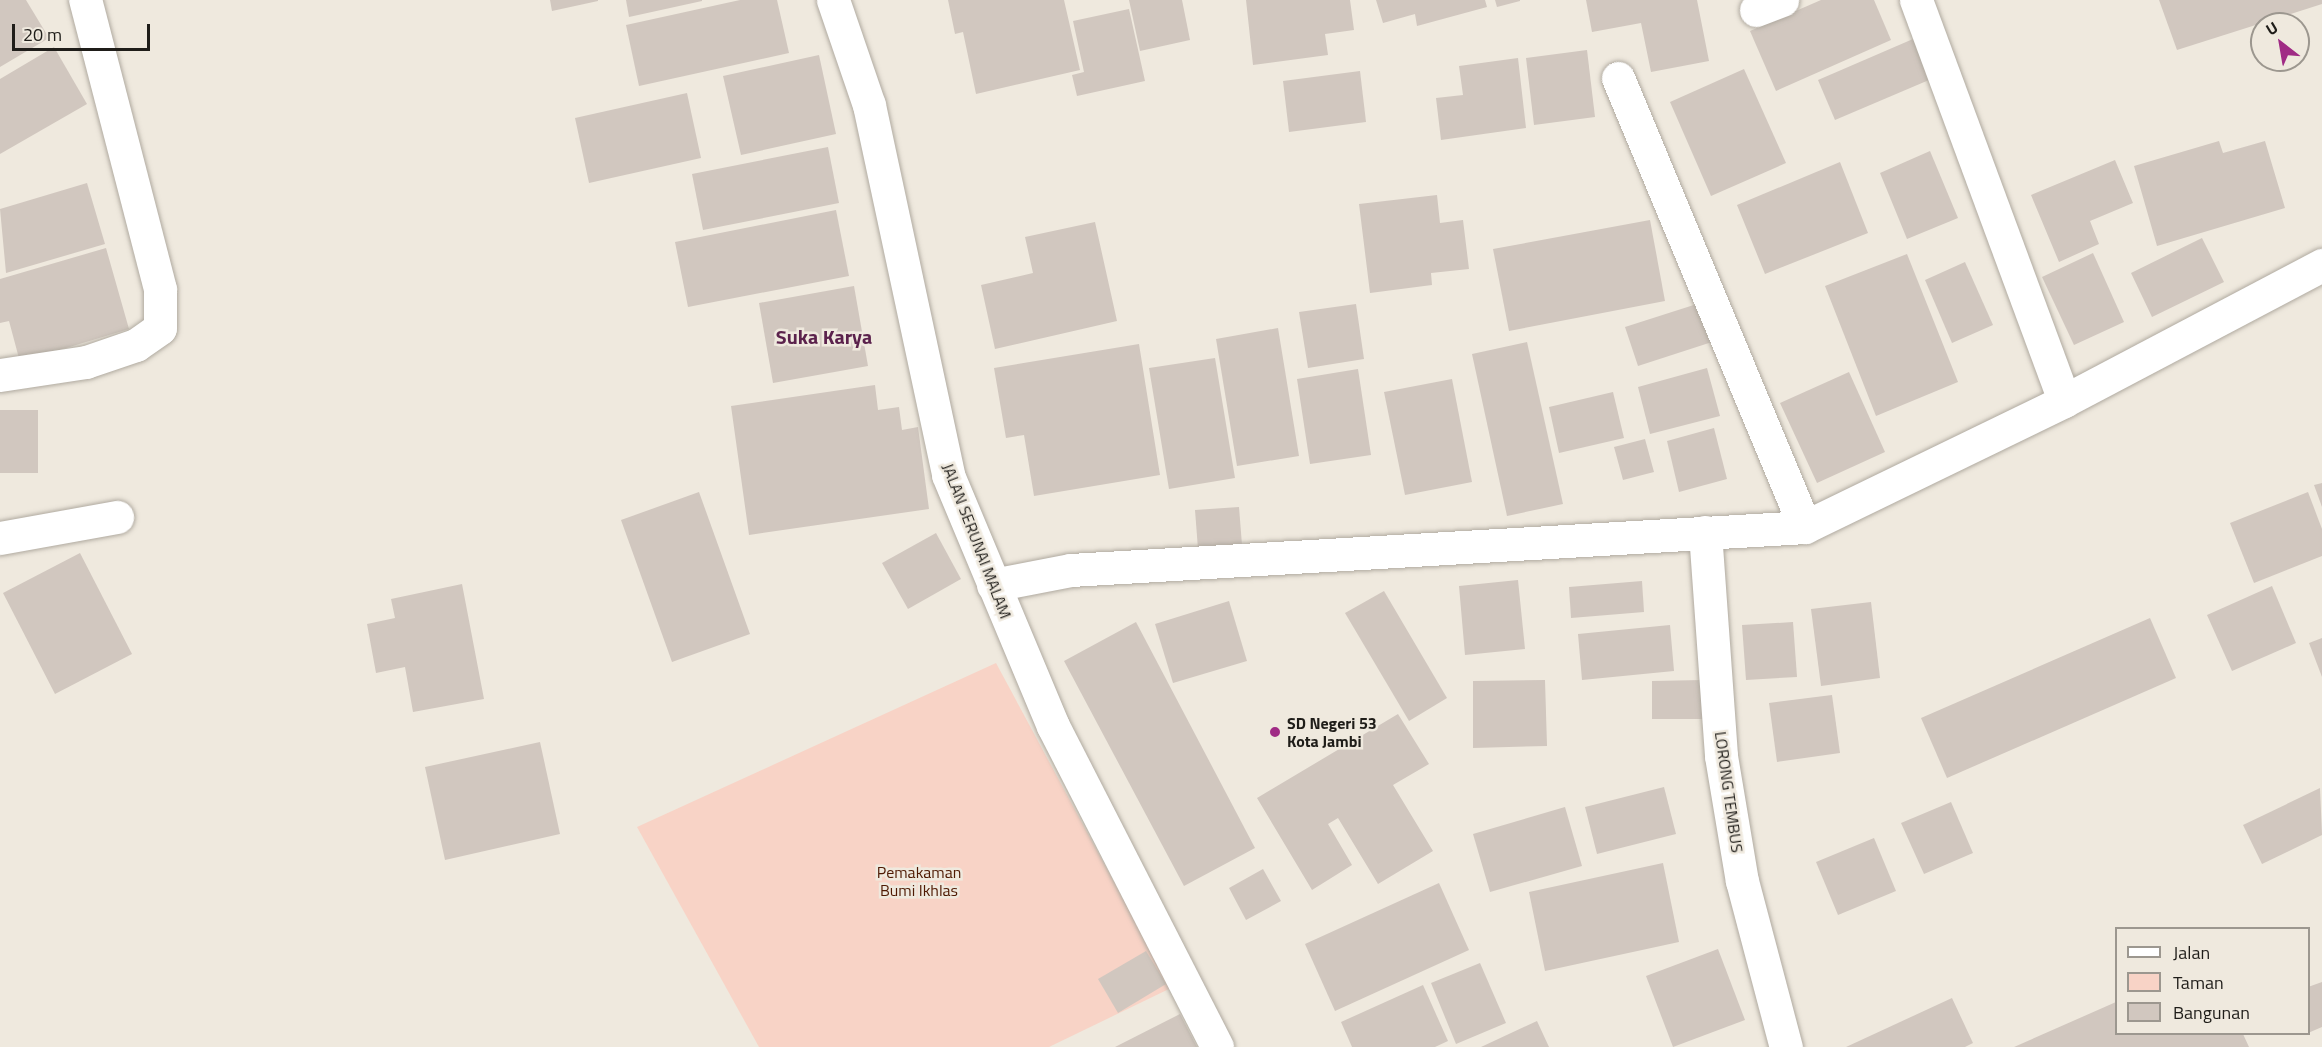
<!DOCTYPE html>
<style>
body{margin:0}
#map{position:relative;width:2322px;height:1047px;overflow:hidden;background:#efe9de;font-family:"Titillium Web",sans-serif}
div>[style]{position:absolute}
.green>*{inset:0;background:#f8d3c6}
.building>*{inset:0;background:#d1c7bf}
.roads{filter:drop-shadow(0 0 2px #b0aaa0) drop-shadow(0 0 2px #b0aaa0)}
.minor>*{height:33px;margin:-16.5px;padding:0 16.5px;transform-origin:16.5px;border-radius:16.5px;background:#fff}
.dots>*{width:16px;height:16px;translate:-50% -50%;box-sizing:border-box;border:3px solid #efe9de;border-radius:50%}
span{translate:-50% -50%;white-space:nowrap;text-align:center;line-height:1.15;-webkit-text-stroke:5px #efe9de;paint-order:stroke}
.street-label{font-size:16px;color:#1f1d19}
.poi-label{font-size:16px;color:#1f1d19;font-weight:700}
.left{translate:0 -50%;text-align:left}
.park-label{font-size:16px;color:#4f1a03}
.quarter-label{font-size:20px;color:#5b224c;font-weight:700}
.legend{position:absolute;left:2115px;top:927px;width:195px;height:108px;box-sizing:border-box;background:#efe9de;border:2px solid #9c978f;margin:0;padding:8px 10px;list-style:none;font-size:18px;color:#1f1d19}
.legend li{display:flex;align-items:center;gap:12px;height:30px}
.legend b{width:30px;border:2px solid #9c978f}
.north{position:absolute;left:2250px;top:12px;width:60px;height:60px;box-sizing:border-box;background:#efe9de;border:2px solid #9c978f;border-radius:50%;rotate:329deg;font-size:16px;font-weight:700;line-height:24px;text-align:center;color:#1f1d19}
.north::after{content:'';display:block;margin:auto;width:21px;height:27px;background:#a02b85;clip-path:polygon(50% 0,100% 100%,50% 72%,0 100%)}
.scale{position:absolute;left:12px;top:24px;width:138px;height:27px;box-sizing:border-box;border:3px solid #1f1d19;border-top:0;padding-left:8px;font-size:18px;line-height:21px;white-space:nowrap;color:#1f1d19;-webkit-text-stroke:4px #efe9de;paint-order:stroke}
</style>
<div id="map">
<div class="green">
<div style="clip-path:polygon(996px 663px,1171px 988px,1049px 1047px,759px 1047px,637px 827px)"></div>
</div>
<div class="building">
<div style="clip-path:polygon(0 0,26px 0,49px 38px,0 67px)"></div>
<div style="clip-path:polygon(550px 0,598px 0,598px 1px,552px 11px)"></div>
<div style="clip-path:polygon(626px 0,702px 0,702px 1px,629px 17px)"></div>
<div style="clip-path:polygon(740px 0,777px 0,789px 53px,639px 86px,626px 25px)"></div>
<div style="clip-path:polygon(948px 0,1064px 0,1080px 70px,976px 94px,963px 32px,955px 34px)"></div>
<div style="clip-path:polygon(1129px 0,1182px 0,1190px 40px,1140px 51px)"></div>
<div style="clip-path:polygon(1246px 0,1350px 0,1354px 30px,1325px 34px,1328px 55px,1253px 65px)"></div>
<div style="clip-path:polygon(1376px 0,1485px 0,1487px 7px,1417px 26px,1415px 14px,1383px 23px)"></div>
<div style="clip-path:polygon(1495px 0,1520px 0,1520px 1px,1497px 7px)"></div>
<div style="clip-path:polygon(1586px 0,1697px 0,1709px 61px,1651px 72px,1641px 23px,1592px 32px)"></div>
<div style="clip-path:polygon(1821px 0,1874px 0,1891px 40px,1776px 91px,1750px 31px)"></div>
<div style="clip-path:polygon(2159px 0,2322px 0,2322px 4px,2177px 50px)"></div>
<div style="clip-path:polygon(1129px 9px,1145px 81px,1077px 96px,1072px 75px,1084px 72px,1073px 21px)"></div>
<div style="clip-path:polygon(1913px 39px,1929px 80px,1835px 120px,1818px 80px)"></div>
<div style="clip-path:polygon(54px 47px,87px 104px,0 154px,0 79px)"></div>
<div style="clip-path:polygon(1587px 50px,1595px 117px,1534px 125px,1526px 58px)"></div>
<div style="clip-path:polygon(819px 55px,836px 134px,741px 155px,723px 76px)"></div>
<div style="clip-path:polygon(1518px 58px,1526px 128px,1441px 140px,1436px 98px,1463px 95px,1459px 66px)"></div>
<div style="clip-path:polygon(1744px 69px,1786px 163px,1711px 196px,1670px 102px)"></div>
<div style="clip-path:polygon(1360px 71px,1366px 122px,1289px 132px,1283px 81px)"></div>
<div style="clip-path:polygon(687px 93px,701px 158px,589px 183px,575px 118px)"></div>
<div style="clip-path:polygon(2219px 141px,2223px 153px,2265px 141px,2285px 208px,2157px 246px,2134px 166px)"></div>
<div style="clip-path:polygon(828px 147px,839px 203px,703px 230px,692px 174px)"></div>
<div style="clip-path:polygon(1930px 151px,1958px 218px,1907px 239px,1880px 173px)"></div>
<div style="clip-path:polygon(2115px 160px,2133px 203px,2090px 221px,2099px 244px,2059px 262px,2031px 195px)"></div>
<div style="clip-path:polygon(1840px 162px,1868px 233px,1765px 274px,1737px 205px)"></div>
<div style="clip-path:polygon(87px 183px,105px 244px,6px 273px,0 209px)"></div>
<div style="clip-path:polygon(1437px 195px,1440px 223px,1463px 220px,1469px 269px,1431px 273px,1432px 285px,1370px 293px,1359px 204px)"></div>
<div style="clip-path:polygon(836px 210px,849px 276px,688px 307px,675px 242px)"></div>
<div style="clip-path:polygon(1650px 220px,1665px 301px,1509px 331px,1493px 249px)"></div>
<div style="clip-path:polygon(1095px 222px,1117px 321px,995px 349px,981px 285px,1033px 273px,1025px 237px)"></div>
<div style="clip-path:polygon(2202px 238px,2224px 282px,2152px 317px,2131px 273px)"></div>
<div style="clip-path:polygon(106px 248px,129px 329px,20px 362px,9px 321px,0 323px,0 279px)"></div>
<div style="clip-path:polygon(2093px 253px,2124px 322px,2074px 345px,2042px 277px)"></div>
<div style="clip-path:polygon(1907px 254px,1958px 382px,1876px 416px,1825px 286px)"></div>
<div style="clip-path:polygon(1965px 262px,1993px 325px,1952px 343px,1925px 280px)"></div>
<div style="clip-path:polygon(854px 286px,868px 366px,773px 383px,759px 303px)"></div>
<div style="clip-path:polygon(1700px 303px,1712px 342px,1638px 366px,1625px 327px)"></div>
<div style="clip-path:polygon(1356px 304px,1364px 359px,1308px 368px,1299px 312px)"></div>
<div style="clip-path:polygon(1278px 328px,1299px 456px,1237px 466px,1216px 339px)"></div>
<div style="clip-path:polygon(1527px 342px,1563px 504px,1507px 516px,1472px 354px)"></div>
<div style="clip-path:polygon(1139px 344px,1160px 475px,1034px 496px,1024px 435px,1006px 438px,994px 368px)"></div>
<div style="clip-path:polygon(1215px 358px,1235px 478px,1169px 489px,1149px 368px)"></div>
<div style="clip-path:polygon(1707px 368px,1720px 416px,1650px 434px,1638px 387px)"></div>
<div style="clip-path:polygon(1358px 369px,1371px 455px,1310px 464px,1297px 379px)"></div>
<div style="clip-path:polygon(1849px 372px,1885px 452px,1817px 483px,1780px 403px)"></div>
<div style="clip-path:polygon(1452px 379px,1472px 482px,1405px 495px,1384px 392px)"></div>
<div style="clip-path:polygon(875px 385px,878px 410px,899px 407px,902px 430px,918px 427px,929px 509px,749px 535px,731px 406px)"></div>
<div style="clip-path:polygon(1613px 392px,1624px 438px,1559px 453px,1549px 407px)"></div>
<div style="clip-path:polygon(0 410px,38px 410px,38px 473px,0 473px)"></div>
<div style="clip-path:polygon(1714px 428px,1727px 479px,1679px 492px,1667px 441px)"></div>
<div style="clip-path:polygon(1645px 439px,1654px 472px,1623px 480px,1614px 447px)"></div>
<div style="clip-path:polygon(2322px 483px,2322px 507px,2314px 485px)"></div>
<div style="clip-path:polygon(699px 492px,750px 634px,672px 662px,621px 520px)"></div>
<div style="clip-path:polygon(2308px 492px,2322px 529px,2322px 556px,2254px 583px,2230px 523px)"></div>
<div style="clip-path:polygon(1239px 507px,1242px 545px,1198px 549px,1195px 510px)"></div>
<div style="clip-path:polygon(936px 533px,961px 579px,908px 609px,882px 563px)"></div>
<div style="clip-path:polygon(80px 553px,132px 654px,55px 694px,3px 593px)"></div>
<div style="clip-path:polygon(1518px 580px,1525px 649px,1465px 655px,1459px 586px)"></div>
<div style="clip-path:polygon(1642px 581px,1644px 612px,1571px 618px,1569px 587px)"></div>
<div style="clip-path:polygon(462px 584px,484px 699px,413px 712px,405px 667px,376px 673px,367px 624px,395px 618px,391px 599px)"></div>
<div style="clip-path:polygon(2272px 586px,2296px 643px,2232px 671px,2207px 615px)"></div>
<div style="clip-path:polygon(1384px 591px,1447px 698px,1409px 721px,1345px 613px)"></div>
<div style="clip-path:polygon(1229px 601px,1247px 661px,1173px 683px,1155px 624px)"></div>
<div style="clip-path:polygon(1871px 602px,1880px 678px,1821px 686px,1811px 609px)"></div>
<div style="clip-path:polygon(2150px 618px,2176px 678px,1947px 778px,1921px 718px)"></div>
<div style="clip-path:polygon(1136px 622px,1255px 848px,1184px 886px,1064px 661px)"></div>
<div style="clip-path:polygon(1793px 622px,1797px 677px,1746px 680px,1742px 625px)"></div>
<div style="clip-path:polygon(1670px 625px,1674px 671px,1582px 680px,1578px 634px)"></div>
<div style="clip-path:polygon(2322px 638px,2322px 677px,2309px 643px)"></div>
<div style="clip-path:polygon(1545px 680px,1547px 746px,1473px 748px,1473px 681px)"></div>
<div style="clip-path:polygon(1703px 680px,1703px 719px,1652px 719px,1652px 681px)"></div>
<div style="clip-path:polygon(1832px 695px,1840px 753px,1777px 762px,1769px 703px)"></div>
<div style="clip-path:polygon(1398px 714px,1429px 764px,1393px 785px,1433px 851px,1378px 884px,1338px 818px,1328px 824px,1352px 865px,1312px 890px,1257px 798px)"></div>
<div style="clip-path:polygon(540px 742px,560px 834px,445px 860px,425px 767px)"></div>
<div style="clip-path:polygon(1664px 787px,1676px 834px,1597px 854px,1585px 807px)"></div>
<div style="clip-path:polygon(2320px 788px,2322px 835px,2262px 864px,2243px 825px)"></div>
<div style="clip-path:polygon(1951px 802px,1973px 853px,1924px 874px,1901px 823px)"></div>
<div style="clip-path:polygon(1565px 807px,1582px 866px,1490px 892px,1473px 834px)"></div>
<div style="clip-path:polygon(1874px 838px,1896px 891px,1838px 915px,1816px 862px)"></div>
<div style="clip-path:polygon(1663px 863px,1679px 942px,1545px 971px,1529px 892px)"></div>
<div style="clip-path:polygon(1263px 869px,1281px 901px,1246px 920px,1229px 888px)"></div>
<div style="clip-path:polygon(1439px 883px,1469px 950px,1335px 1011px,1305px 944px)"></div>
<div style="clip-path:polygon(1718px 949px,1745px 1020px,1673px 1047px,1646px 976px)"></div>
<div style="clip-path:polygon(1146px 951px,1166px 984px,1118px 1013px,1098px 979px)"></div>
<div style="clip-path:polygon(1480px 963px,1506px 1023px,1456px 1044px,1431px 983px)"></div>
<div style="clip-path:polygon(2322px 982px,2322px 1027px,2308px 1033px,2308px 987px)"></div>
<div style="clip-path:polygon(1423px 985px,1448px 1041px,1435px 1047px,1352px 1047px,1341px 1022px)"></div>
<div style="clip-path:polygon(1952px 998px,1973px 1043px,1965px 1047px,1846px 1047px)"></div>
<div style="clip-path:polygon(2116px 1002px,2116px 1034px,2243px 1034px,2249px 1047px,2014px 1047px)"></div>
<div style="clip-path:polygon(1180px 1014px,1197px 1047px,1115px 1047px)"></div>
<div style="clip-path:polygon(1537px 1021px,1549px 1047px,1481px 1047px)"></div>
</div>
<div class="roads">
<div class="minor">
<div style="left:833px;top:0;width:111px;rotate:71.1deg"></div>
<div style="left:869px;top:105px;width:378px;rotate:77.9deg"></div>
<div style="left:948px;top:475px;width:272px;rotate:67.3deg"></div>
<div style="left:1053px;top:726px;width:360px;rotate:62.9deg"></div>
<div style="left:1916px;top:0;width:427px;rotate:69.7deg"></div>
<div style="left:1756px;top:10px;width:28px;rotate:-21deg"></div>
<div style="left:1618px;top:78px;width:486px;rotate:67.4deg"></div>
<div style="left:0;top:375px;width:87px;rotate:-8.6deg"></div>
<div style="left:86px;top:362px;width:53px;rotate:-18.8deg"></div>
<div style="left:136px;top:345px;width:29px;rotate:-35deg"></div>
<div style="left:160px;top:328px;width:39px;rotate:-90deg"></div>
<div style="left:160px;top:289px;width:299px;rotate:-104.5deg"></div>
<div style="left:1705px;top:532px;width:225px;rotate:85.9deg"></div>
<div style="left:1721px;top:756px;width:127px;rotate:80.5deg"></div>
<div style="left:1742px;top:881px;width:172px;rotate:75.2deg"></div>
<div style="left:0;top:538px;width:119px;rotate:-10.2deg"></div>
<div style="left:993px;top:585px;width:79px;rotate:-10.9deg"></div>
<div style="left:1071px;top:570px;width:735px;rotate:-3.35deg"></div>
<div style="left:1805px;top:527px;width:288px;rotate:-25.9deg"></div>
<div style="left:2064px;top:401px;width:292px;rotate:-27.8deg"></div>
</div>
</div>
<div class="dots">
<div style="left:1275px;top:732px;background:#a02b85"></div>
</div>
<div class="street-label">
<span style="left:977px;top:541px;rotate:69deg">JALAN SERUNAI MALAM</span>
<span style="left:1729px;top:792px;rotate:82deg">LORONG TEMBUS</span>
</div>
<div class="poi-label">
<span class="left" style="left:1287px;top:732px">SD Negeri 53<br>Kota Jambi</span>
</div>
<div class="park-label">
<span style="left:919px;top:881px">Pemakaman<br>Bumi Ikhlas</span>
</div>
<div class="quarter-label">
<span style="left:824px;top:336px">Suka Karya</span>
</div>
<ul class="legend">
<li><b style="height:8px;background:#fff"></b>Jalan</li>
<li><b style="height:16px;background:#f8d3c6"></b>Taman</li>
<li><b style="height:16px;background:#d1c7bf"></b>Bangunan</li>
</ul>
<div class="north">U</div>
<div class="scale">20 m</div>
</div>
